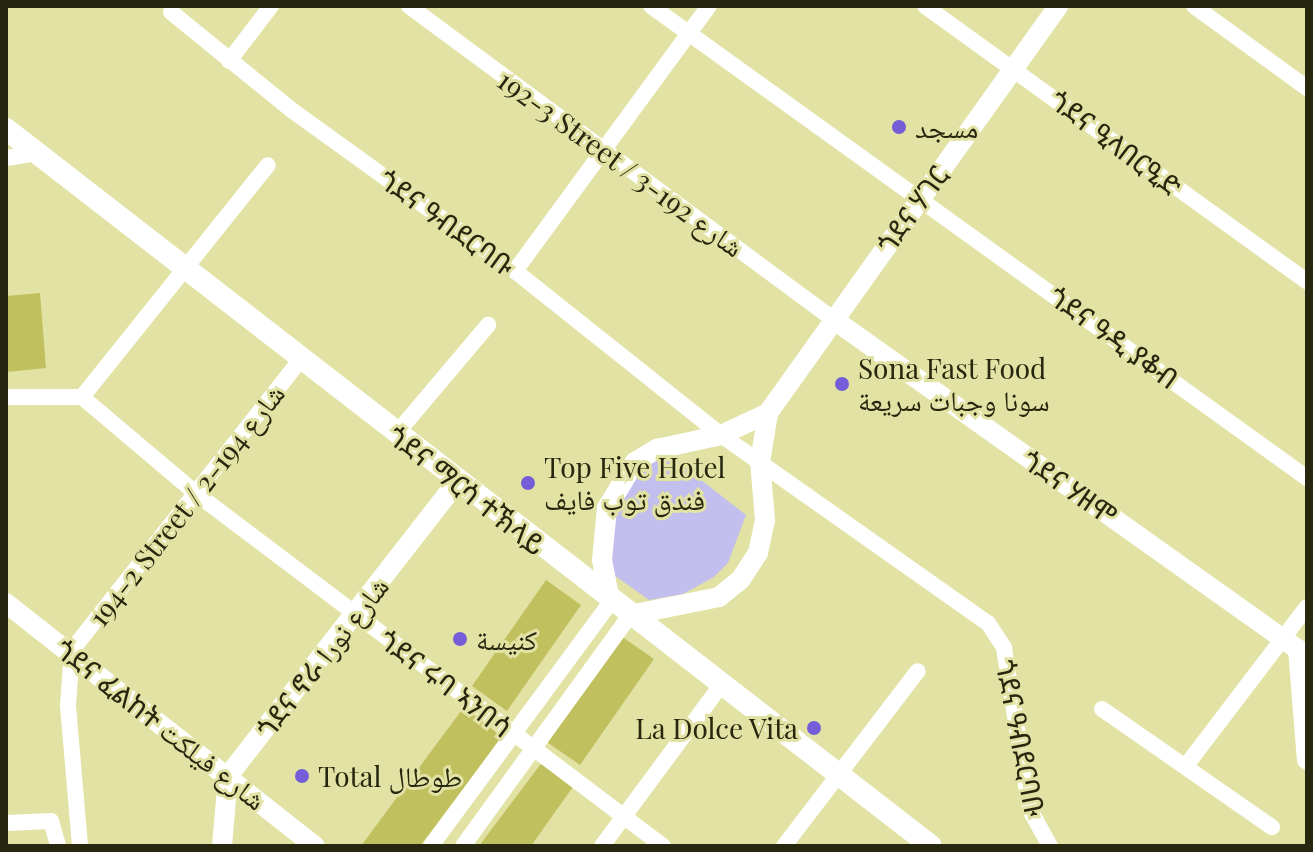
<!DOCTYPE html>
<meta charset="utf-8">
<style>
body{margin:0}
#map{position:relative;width:1313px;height:852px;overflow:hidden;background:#e1e2a4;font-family:"Playfair Display","Noto Naskh Arabic","Noto Sans Ethiopic",serif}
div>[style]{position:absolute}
.green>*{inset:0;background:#c1c05e}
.water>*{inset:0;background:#c2beed}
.minor>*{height:16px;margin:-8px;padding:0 8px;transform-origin:8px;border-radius:8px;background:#fff}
.tertiary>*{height:20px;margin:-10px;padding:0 10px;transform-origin:10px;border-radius:10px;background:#fff}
.secondary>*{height:22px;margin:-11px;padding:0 11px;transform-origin:11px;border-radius:11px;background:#fff}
.dots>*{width:22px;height:22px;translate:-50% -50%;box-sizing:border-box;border:4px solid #e1e2a4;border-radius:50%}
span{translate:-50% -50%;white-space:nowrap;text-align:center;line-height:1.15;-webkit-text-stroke:6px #e1e2a4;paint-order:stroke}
.poi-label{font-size:28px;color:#27260e}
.left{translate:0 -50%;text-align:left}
.right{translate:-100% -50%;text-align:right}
.street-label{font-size:28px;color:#27260e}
.frame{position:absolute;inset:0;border:8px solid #27260e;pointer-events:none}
</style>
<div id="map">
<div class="green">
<div style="clip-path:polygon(40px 293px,46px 368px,6px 372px,6px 296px)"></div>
<div style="clip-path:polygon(546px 580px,581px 605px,507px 711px,472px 686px)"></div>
<div style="clip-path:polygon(618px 634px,654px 659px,580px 765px,544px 740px)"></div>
<div style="clip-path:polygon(464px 707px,502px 737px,420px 846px,361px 846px)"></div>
<div style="clip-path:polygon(543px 761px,575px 784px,531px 846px,479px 846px)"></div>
</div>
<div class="water">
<div style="clip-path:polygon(669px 455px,746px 515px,728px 563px,714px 577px,683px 594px,649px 600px,614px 575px,608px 557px,611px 512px,630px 478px,651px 461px)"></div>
</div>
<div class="minor">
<div style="left:409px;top:6px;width:527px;rotate:36.44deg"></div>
<div style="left:651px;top:6px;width:808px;rotate:35.74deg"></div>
<div style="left:925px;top:6px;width:471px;rotate:35.8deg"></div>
<div style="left:1194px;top:6px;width:140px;rotate:36deg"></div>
<div style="left:171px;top:12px;width:157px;rotate:39.1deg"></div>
<div style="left:293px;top:111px;width:274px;rotate:35.8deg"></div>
<div style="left:515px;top:271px;width:263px;rotate:38.5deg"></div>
<div style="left:721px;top:435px;width:327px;rotate:35.2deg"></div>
<div style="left:988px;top:623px;width:30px;rotate:57deg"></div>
<div style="left:1004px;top:648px;width:164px;rotate:80.9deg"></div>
<div style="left:1030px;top:810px;width:41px;rotate:60.9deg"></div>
<div style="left:229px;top:61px;width:69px;rotate:-52.6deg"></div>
<div style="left:6px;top:158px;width:31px;rotate:-9deg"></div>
<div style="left:515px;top:271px;width:328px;rotate:-53.8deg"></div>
<div style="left:6px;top:397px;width:76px"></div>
<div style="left:82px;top:397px;width:152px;rotate:40.2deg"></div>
<div style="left:198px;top:495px;width:583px;rotate:37.05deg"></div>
<div style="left:82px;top:397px;width:297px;rotate:-51.3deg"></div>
<div style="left:396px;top:434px;width:143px;rotate:-49.8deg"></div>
<div style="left:1102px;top:709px;width:207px;rotate:34.8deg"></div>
<div style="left:1188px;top:763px;width:196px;rotate:-52.7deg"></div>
<div style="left:6px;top:823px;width:45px;rotate:-2.5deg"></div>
<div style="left:51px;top:821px;width:26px;rotate:74deg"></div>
<div style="left:80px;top:846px;width:142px;rotate:-94.9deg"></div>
<div style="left:68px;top:705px;width:55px;rotate:-85.8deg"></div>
<div style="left:72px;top:650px;width:369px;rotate:-51.8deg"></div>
<div style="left:431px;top:846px;width:303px;rotate:-53.6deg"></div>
<div style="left:463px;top:846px;width:285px;rotate:-54.1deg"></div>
<div style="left:602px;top:846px;width:200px;rotate:-53.5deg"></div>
<div style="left:784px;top:846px;width:220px;rotate:-52.6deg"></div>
</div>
<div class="tertiary">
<div style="left:833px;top:319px;width:582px;rotate:35.41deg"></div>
<div style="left:610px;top:601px;width:42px;rotate:-101deg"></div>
<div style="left:602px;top:560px;width:52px;rotate:-84.5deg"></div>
<div style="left:607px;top:508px;width:54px;rotate:-58.7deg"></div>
<div style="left:635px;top:462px;width:26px;rotate:-31deg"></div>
<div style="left:657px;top:449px;width:66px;rotate:-12.3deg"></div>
<div style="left:721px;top:435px;width:52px;rotate:-25.1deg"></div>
<div style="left:6px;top:603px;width:393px;rotate:38.2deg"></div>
<div style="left:630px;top:615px;width:91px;rotate:-11.4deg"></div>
<div style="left:719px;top:597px;width:28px;rotate:-39deg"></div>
<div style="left:741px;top:579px;width:31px;rotate:-57deg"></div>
<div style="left:758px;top:553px;width:34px;rotate:-78deg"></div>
<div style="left:765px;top:520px;width:58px;rotate:-94.9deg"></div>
<div style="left:760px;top:462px;width:50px;rotate:-80.7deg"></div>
<div style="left:768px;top:413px;width:500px;rotate:-54.5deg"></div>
<div style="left:1298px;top:649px;width:111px;rotate:85.4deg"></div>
<div style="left:222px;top:846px;width:70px;rotate:-85.1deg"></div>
<div style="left:228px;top:776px;width:374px;rotate:-52.1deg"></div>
</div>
<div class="secondary">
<div style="left:6px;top:129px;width:1170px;rotate:37.78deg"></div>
</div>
<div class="dots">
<div style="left:899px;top:127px;background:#755dd7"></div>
<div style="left:842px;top:384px;background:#755dd7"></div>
<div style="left:528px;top:483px;background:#755dd7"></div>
<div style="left:460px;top:639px;background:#755dd7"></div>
<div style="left:814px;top:728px;background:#755dd7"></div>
<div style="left:302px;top:776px;background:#755dd7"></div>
</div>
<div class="poi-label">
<span class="left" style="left:915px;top:127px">مسجد</span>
<span class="left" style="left:858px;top:384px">Sona Fast Food<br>سونا وجبات سريعة</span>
<span class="left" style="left:544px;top:483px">Top Five Hotel<br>فندق توب فايف</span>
<span class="left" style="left:476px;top:639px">كنيسة</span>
<span class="right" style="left:798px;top:728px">La Dolce Vita</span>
<span class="left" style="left:318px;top:776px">Total طوطال</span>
</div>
<div class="street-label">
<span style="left:1116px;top:143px;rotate:37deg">ጎደና ዒላበርዒድ</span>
<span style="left:621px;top:163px;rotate:36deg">192-3 Street / شارع 192-3</span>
<span style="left:912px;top:209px;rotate:-54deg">ጎደና ሃገር</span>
<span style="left:447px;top:222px;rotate:36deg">ጎደና ዓብደርባቡ</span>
<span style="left:1114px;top:337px;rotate:36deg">ጎደና ዓዲ ያቆብ</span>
<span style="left:1070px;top:487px;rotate:35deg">ጎደና ሃዘሞ</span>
<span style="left:467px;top:490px;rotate:38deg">ጎደና ማርሳ ተኽላይ</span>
<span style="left:186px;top:505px;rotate:-52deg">194-2 Street / شارع 194-2</span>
<span style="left:322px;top:657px;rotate:-52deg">ጎደና ኖራ شارع نورا</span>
<span style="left:446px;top:683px;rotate:37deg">ጎደና ሩባ ኣንበሳ</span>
<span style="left:161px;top:724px;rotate:38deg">ጎደና ፈልከት شارع فيلكت</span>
<span style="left:1021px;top:738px;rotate:79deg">ጎደና ዓብደርባቡ</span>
</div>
<div class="frame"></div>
</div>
